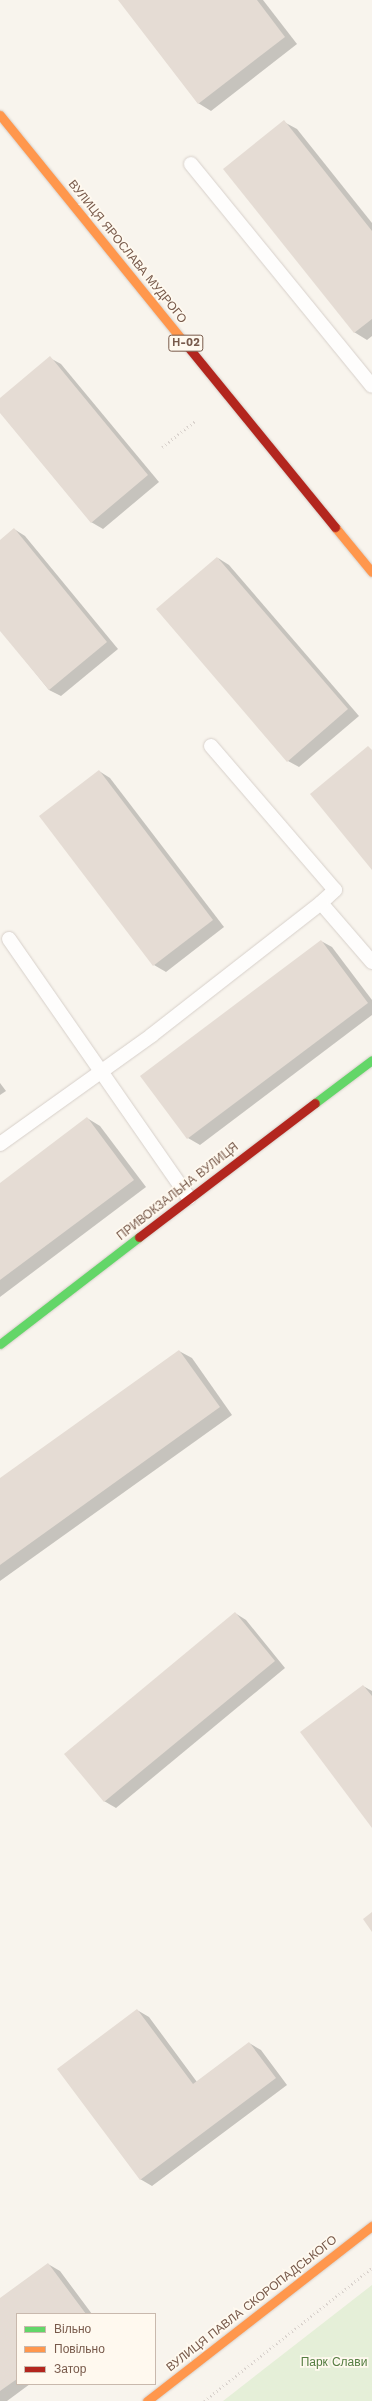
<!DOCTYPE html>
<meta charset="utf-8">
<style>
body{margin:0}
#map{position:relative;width:372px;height:2401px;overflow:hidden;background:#f8f4ed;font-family:"Work Sans",sans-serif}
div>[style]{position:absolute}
.green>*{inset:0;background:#e5efd8}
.shadow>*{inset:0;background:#0003}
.building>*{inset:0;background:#e5dcd4}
.path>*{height:2.5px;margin-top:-1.25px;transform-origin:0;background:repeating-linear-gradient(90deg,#dad3ce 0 1px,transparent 0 4px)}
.roads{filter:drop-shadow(0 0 1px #d7d0ca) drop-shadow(0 0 1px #d7d0ca)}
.lane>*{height:14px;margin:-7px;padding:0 7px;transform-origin:7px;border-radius:7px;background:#fefdfc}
.fast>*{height:9px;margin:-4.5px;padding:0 4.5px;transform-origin:4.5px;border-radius:4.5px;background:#63d668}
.slow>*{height:9px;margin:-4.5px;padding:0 4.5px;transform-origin:4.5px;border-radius:4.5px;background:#ff974d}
.jam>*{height:9px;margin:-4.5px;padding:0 4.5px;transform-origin:4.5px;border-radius:4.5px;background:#b3261e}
span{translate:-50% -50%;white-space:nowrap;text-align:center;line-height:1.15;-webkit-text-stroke:3.5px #fff9ef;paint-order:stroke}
.shield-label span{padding:1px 3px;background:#fff9ef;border:1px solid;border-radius:3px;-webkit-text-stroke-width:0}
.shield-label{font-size:11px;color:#785a4b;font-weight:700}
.street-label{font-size:12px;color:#785a4b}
.park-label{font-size:12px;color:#557e42}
.legend{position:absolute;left:16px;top:2313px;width:140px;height:72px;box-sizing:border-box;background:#fff9ef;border:1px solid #c9b9ad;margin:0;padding:5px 7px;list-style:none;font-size:12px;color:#785a4b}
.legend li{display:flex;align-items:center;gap:8px;height:20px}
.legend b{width:20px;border:1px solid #c9b9ad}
</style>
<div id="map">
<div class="green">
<div style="clip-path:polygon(372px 2285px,372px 2401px,223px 2401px)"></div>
</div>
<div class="shadow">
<div style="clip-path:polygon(119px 0,263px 0,297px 44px,211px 111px,198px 103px)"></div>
<div style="clip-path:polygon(284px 122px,297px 129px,372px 223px,372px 336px,367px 340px,354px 332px)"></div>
<div style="clip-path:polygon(50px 358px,61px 364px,159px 482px,103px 529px,91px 522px,0 412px,0 399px)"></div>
<div style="clip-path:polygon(14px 529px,25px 536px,118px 649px,61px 696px,49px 690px,0 629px,0 541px)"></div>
<div style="clip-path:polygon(218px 558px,229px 565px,359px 716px,299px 767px,288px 761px)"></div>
<div style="clip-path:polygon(99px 771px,110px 778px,224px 927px,166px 972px,154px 965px)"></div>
<div style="clip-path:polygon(321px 941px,332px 947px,372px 1000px,372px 1015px,200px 1145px,188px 1138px,142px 1076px)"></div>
<div style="clip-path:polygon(0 1083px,6px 1091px,0 1095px)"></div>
<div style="clip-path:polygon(87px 1118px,100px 1126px,146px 1187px,0 1297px,0 1184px)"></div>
<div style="clip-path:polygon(179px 1351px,192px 1358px,232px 1415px,0 1581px,0 1479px)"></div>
<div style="clip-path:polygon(235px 1613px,246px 1620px,285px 1668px,116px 1808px,104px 1801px)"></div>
<div style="clip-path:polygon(363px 1686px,372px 1691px,372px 1827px)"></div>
<div style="clip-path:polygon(137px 2010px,149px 2017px,197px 2082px,249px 2043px,261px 2050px,287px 2085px,152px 2186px,140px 2179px)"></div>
<div style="clip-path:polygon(48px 2264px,60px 2271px,92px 2314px,17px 2314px,17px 2384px,30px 2384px,7px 2401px,0 2401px,0 2299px)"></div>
</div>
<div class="building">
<div style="clip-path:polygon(118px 0,257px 0,285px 37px,198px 104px)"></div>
<div style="clip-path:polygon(284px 120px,372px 231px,372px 319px,354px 333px,223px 169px)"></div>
<div style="clip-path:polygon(50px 356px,148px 475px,91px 523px,0 413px,0 398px)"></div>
<div style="clip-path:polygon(14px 528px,107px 642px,49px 690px,0 631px,0 540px)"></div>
<div style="clip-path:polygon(217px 557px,348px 709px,287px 762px,156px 609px)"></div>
<div style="clip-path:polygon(368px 746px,372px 750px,372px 870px,310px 794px)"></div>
<div style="clip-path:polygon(99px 770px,213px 920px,153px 966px,39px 816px)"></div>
<div style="clip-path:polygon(321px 940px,368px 1003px,187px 1139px,140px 1076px)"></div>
<div style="clip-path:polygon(87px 1117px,134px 1180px,0 1280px,0 1183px)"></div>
<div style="clip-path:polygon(179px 1350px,220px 1407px,0 1565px,0 1478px)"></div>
<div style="clip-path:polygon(235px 1612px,275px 1661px,104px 1802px,64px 1754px)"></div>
<div style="clip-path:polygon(363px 1685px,372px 1696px,372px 1828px,300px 1732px)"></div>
<div style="clip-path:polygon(372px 1912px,372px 1932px,363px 1919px)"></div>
<div style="clip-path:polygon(137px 2009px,193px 2084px,249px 2042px,276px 2078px,140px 2180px,57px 2069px)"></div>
<div style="clip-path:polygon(48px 2263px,86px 2314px,17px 2314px,17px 2379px,0 2391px,0 2298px)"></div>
</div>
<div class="path">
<div style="left:162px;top:447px;width:42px;rotate:-38.2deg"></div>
<div style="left:204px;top:2401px;width:214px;rotate:-38.4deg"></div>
</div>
<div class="roads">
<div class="lane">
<div style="left:191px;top:164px;width:286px;rotate:50.8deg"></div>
<div style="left:211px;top:746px;width:190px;rotate:49.3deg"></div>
<div style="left:335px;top:890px;width:19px;rotate:137deg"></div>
<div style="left:321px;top:903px;width:78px;rotate:49.2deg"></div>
<div style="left:9px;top:939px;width:315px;rotate:55.2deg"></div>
<div style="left:0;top:1144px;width:187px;rotate:-35.6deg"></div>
<div style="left:152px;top:1035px;width:214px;rotate:-38deg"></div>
</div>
<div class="fast">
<div style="left:315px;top:1103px;width:71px;rotate:-37deg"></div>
<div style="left:0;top:1344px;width:175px;rotate:-37.6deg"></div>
</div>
<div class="slow">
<div style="left:0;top:115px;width:292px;rotate:51deg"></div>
<div style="left:335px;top:527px;width:58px;rotate:50.6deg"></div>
<div style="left:147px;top:2401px;width:285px;rotate:-37.9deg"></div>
</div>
<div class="jam">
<div style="left:184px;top:342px;width:239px;rotate:50.8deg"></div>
<div style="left:139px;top:1237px;width:221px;rotate:-37.3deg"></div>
</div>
</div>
<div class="shield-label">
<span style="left:186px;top:343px">Н-02</span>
</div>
<div class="street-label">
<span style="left:127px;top:252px;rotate:51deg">ВУЛИЦЯ ЯРОСЛАВА МУДРОГО</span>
<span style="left:178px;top:1192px;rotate:-38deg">ПРИВОКЗАЛЬНА ВУЛИЦЯ</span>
<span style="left:252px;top:2304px;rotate:-38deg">ВУЛИЦЯ ПАВЛА СКОРОПАДСЬКОГО</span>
</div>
<div class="park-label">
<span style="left:334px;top:2363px">Парк Слави</span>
</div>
<ul class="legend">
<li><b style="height:5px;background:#63d668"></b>Вільно</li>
<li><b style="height:5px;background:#ff974d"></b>Повільно</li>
<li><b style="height:5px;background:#b3261e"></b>Затор</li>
</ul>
</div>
